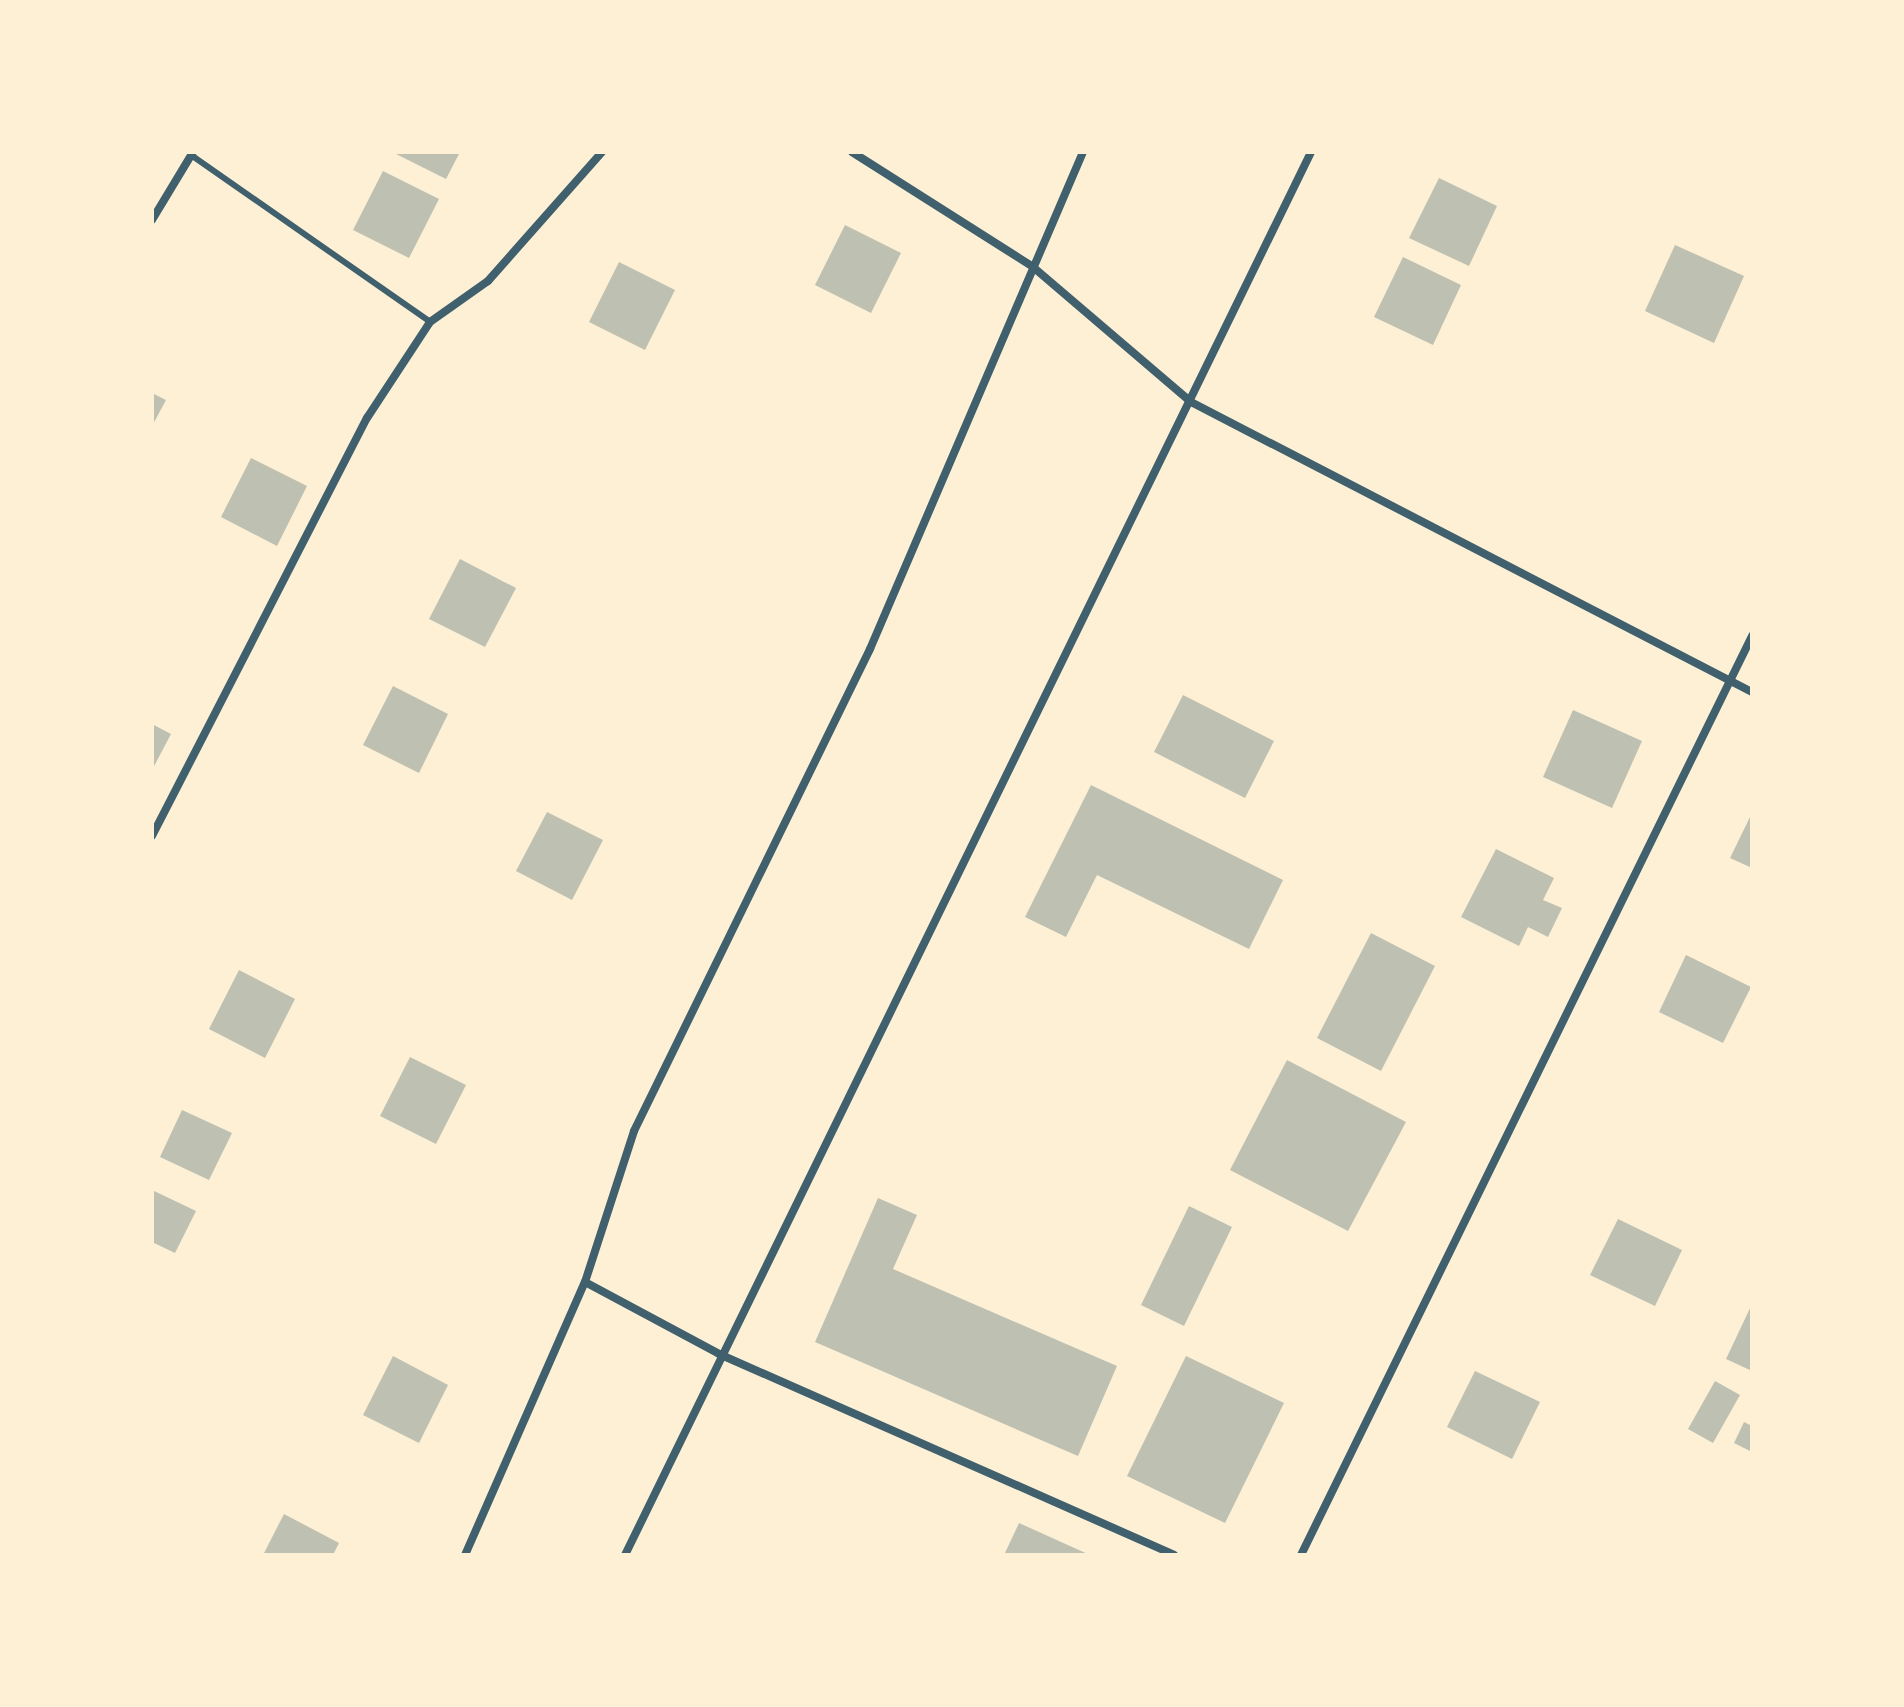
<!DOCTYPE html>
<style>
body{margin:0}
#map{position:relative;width:1904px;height:1707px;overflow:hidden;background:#fdf0d5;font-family:Commissioner,sans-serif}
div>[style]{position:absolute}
.building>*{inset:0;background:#bec0b2}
.service>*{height:6px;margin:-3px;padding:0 3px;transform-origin:3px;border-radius:3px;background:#3f606c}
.minor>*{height:8px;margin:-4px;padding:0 4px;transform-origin:4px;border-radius:4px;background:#3f606c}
span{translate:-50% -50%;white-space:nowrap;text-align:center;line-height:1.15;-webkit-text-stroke:7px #fdf0d5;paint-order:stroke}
.frame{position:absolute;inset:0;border:154px solid #fdf0d5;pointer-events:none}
</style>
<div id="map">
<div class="building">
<div style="clip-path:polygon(392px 152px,460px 152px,446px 179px)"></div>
<div style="clip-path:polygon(383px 171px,439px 199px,409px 258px,353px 230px)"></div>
<div style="clip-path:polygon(1439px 178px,1497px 206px,1469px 266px,1409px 238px)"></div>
<div style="clip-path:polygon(845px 225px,901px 253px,871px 313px,815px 285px)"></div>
<div style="clip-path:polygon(1675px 245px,1744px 276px,1714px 343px,1645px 311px)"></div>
<div style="clip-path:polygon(1403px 257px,1461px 285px,1433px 345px,1374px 317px)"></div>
<div style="clip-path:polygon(619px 262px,675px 290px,645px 350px,589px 322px)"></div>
<div style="clip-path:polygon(152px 393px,166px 400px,152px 426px)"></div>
<div style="clip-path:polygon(251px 458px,307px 486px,277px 546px,221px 517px)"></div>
<div style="clip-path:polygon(460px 559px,516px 588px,485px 647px,429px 619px)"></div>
<div style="clip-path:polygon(393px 686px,448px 714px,419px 773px,363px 745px)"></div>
<div style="clip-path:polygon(1183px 695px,1274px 741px,1245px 798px,1154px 752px)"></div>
<div style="clip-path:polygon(1573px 710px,1642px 741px,1612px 808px,1543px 777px)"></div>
<div style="clip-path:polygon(152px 724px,171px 734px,152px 770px)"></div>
<div style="clip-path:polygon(1091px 785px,1283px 880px,1249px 949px,1097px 875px,1066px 937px,1025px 917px)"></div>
<div style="clip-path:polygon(547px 812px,603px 840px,572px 900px,516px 871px)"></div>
<div style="clip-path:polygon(1752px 813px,1752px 868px,1730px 858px)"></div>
<div style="clip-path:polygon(1496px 849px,1554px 878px,1543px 900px,1562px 908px,1548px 937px,1528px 927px,1519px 946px,1461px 917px)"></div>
<div style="clip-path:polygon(1371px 933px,1435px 966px,1381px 1071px,1317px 1038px)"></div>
<div style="clip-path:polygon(1686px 955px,1751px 987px,1723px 1043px,1659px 1012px)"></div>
<div style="clip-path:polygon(239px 970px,295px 999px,265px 1058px,209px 1029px)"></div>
<div style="clip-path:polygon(410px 1057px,466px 1085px,436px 1144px,380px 1116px)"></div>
<div style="clip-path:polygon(1287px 1060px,1406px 1122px,1348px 1231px,1230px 1170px)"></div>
<div style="clip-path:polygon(182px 1110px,232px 1133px,209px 1180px,160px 1157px)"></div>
<div style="clip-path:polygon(152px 1190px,196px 1211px,175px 1253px,152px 1242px)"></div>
<div style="clip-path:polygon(878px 1198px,917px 1215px,893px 1269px,1117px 1366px,1078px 1456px,815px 1342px)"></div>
<div style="clip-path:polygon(1189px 1206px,1232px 1227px,1184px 1326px,1141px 1305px)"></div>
<div style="clip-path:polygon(1618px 1219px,1682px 1250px,1655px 1306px,1590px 1275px)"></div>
<div style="clip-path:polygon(1752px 1304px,1752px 1371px,1726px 1359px)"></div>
<div style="clip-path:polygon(393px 1356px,448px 1385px,419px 1443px,363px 1415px)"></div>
<div style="clip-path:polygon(1186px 1356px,1284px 1403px,1225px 1523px,1127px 1476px)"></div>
<div style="clip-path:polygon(1475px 1371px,1540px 1402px,1512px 1459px,1447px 1427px)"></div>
<div style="clip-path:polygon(1715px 1381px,1740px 1395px,1713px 1443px,1688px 1429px)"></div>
<div style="clip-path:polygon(1744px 1422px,1752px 1426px,1752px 1452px,1734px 1443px)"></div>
<div style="clip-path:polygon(284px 1514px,339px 1543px,333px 1555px,263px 1555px)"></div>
<div style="clip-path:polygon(1019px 1523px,1090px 1555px,1004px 1555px)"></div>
</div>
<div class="service">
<div style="left:191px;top:155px;width:292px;rotate:34.9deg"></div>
</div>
<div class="minor">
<div style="left:852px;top:152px;width:214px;rotate:32.4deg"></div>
<div style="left:1033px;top:267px;width:208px;rotate:40.5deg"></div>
<div style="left:1191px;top:402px;width:632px;rotate:27.34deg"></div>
<div style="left:152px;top:220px;width:79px;rotate:-58.9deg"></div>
<div style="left:152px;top:836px;width:470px;rotate:-62.8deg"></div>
<div style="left:367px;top:418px;width:115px;rotate:-56.7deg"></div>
<div style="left:430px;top:322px;width:71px;rotate:-35.3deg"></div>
<div style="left:488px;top:281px;width:172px;rotate:-48.5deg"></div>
<div style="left:585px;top:1282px;width:152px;rotate:28.2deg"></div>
<div style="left:719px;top:1354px;width:497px;rotate:23.8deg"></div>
<div style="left:465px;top:1555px;width:298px;rotate:-66.3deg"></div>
<div style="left:585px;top:1282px;width:159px;rotate:-72deg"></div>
<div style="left:634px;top:1131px;width:537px;rotate:-63.91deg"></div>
<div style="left:870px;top:649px;width:541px;rotate:-66.8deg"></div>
<div style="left:625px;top:1555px;width:1562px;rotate:-63.94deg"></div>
<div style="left:1301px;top:1555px;width:1024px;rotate:-63.86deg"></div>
</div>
<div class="frame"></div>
</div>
